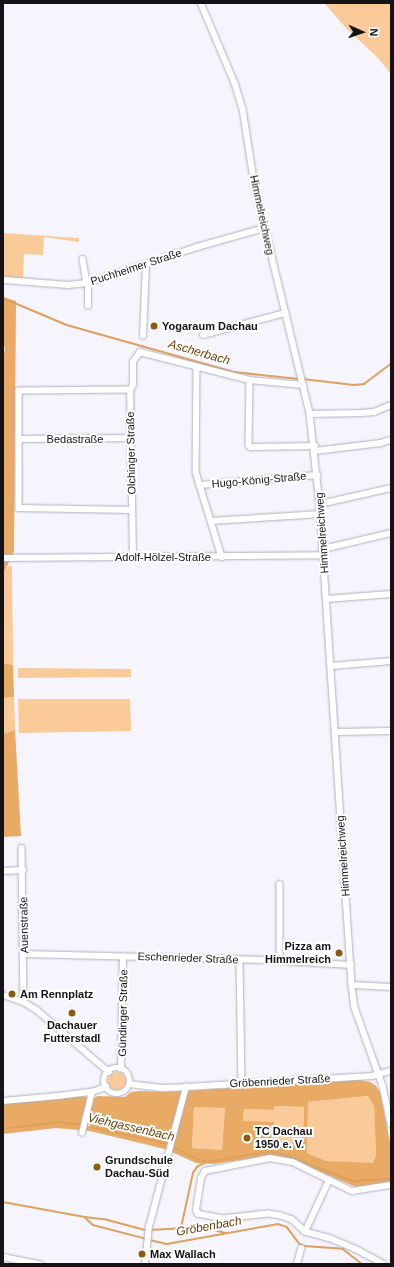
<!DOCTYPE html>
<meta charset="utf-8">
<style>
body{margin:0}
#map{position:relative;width:394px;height:1267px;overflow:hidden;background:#f6f4fd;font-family:Arial,sans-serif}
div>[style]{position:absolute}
.green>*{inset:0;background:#faca98}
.round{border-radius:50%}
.forest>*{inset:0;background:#e8aa64}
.stream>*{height:1.5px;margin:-0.75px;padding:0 0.75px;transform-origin:0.75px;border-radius:0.75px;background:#dea15b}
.roads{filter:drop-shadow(0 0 1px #b3afbe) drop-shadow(0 0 1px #b3afbe)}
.minor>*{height:5.5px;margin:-2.75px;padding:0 2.75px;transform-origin:2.75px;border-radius:2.75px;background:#fff}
.minor>.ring{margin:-2.75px;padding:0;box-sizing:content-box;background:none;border:5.5px solid #fff;border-radius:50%}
.dots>*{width:11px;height:11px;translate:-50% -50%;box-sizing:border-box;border:2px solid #fff;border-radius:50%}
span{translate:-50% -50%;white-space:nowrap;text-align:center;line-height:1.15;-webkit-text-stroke:4px #fff;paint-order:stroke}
.street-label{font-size:11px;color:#141318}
.poi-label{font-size:11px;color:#141318;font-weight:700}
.left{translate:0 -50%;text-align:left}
.right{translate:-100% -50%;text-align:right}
.water-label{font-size:12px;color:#673f05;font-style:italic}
.frame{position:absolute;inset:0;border:4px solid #141318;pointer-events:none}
.north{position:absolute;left:342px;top:12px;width:40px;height:40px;-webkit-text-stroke:3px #fff;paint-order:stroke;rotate:92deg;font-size:11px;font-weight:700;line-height:16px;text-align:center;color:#141318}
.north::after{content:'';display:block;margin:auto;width:14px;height:18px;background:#141318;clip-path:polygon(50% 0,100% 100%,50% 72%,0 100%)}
</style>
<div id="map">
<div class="green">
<div style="clip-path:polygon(324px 3px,391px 3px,391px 74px,377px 57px,347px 29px)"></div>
<div style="clip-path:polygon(3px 233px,79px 238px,79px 242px,44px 237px,43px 255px,24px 254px,23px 279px,3px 279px)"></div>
<div style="clip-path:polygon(8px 566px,12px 566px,13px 665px,3px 663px,3px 575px)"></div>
<div style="clip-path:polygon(18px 668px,131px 669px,131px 677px,18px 678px)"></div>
<div style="clip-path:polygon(14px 697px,15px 730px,3px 734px,3px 698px)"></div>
<div style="clip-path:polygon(18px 699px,130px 699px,131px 731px,19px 733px)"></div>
<div class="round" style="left:108px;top:1072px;width:18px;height:18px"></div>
<div style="clip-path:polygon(369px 1096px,374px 1106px,376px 1155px,373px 1164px,326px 1161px,307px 1153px,308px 1102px)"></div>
<div style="clip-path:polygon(274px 1106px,304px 1107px,303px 1145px,273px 1144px,243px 1121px,244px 1109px,274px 1110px)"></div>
<div style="clip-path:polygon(194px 1107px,225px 1108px,222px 1150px,192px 1148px)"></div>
</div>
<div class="forest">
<div style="clip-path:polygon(3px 297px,16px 301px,14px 551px,3px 575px,3px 360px,5px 348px,3px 346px)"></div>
<div style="clip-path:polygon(3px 663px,13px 665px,14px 697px,3px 698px)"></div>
<div style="clip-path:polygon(15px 730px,21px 836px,3px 837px,3px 734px)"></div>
<div style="clip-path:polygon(evenodd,360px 1080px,370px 1082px,376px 1086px,380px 1092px,391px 1147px,391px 1183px,356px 1187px,287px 1158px,265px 1156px,214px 1164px,196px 1163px,165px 1149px,90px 1131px,56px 1128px,3px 1134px,3px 1104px,82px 1096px,92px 1099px,98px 1096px,125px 1097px,131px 1092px,139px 1091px,165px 1092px,360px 1080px,368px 1096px,374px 1106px,376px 1155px,373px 1163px,326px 1161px,307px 1153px,308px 1102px,368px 1096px,360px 1080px,274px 1106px,304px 1107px,303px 1145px,273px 1144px,274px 1122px,243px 1121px,244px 1109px,274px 1110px,274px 1106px,360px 1080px,194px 1107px,225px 1108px,222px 1150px,192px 1148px,194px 1107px)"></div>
</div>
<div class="stream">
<div style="left:3px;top:298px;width:69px;rotate:22.9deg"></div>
<div style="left:67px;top:325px;width:173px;rotate:15.7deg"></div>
<div style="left:234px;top:372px;width:65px;rotate:6.1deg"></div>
<div style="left:303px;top:379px;width:51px;rotate:6.7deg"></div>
<div style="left:354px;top:385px;width:10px;rotate:-6deg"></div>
<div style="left:364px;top:384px;width:34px;rotate:-37deg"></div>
<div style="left:86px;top:1126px;width:84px;rotate:12.4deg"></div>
<div style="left:3px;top:1129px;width:54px;rotate:-7.4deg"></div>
<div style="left:57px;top:1122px;width:25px;rotate:7deg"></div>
<div style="left:172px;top:1146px;width:27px;rotate:28deg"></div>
<div style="left:196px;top:1159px;width:11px;rotate:15deg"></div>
<div style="left:207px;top:1162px;width:60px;rotate:-9.6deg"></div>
<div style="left:266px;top:1152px;width:11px"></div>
<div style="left:277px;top:1152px;width:81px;rotate:20.9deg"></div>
<div style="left:353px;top:1181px;width:38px;rotate:-3deg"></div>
<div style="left:3px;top:1202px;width:83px;rotate:10.4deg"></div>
<div style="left:85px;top:1217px;width:11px;rotate:45deg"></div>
<div style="left:93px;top:1225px;width:56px;rotate:14.5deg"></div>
<div style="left:85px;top:1217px;width:23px;rotate:7deg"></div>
<div style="left:108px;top:1220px;width:39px;rotate:15deg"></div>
<div style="left:181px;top:1228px;width:56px;rotate:-77.7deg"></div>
<div style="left:193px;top:1173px;width:7px;rotate:-56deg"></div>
<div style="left:197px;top:1167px;width:10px;rotate:-29deg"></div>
<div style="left:150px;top:1230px;width:53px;rotate:-3.2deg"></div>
<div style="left:203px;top:1227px;width:23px;rotate:15deg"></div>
<div style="left:150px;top:1240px;width:17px;rotate:13deg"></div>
<div style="left:167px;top:1244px;width:113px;rotate:-10.2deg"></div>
<div style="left:278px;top:1224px;width:9px;rotate:18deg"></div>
<div style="left:287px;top:1227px;width:21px;rotate:53deg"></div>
<div style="left:300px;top:1244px;width:4px;rotate:27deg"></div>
<div style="left:304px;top:1246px;width:39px;rotate:4deg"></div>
<div style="left:343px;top:1249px;width:24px;rotate:38deg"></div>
</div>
<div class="roads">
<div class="minor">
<div style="left:201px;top:3px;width:87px;rotate:67deg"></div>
<div style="left:235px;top:83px;width:27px;rotate:73deg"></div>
<div style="left:243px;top:109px;width:78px;rotate:81.1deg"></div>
<div style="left:255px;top:186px;width:235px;rotate:76.4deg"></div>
<div style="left:310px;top:414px;width:91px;rotate:83.7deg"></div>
<div style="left:320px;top:504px;width:482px;rotate:86.2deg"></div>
<div style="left:352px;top:985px;width:23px;rotate:83deg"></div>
<div style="left:355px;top:1008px;width:83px;rotate:70.3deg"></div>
<div style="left:383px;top:1086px;width:39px;rotate:78deg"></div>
<div style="left:83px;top:259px;width:24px;rotate:81deg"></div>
<div style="left:5px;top:280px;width:63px;rotate:4.5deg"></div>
<div style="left:68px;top:285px;width:19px;rotate:-6deg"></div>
<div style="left:87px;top:283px;width:116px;rotate:-18.1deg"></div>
<div style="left:197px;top:247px;width:70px;rotate:-15.8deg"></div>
<div style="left:88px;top:306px;width:23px;rotate:-90deg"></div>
<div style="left:203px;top:335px;width:85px;rotate:-15deg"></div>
<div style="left:143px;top:336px;width:71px;rotate:-87.6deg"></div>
<div style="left:197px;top:367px;width:105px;rotate:90.5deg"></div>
<div style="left:196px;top:472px;width:89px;rotate:73deg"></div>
<div style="left:250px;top:380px;width:65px;rotate:90.9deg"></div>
<div style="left:249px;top:445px;width:3px;rotate:45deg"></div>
<div style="left:251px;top:447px;width:64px;rotate:-0.9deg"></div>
<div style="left:130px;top:390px;width:111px;rotate:179.5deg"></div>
<div style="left:19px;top:391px;width:117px;rotate:90deg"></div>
<div style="left:19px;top:508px;width:113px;rotate:1deg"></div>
<div style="left:310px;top:414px;width:51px;rotate:-1.1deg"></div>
<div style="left:361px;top:413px;width:13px;rotate:-4deg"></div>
<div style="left:374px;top:412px;width:18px;rotate:-22deg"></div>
<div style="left:19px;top:439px;width:112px;rotate:-0.5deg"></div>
<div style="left:315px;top:451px;width:66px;rotate:-6.9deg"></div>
<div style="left:381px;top:443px;width:10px;rotate:-17deg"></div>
<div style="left:200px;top:485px;width:118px;rotate:-4.8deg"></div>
<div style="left:320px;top:504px;width:73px;rotate:-12.7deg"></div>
<div style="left:211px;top:521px;width:110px;rotate:-3.6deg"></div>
<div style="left:323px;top:549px;width:70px;rotate:-13.2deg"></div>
<div style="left:133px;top:557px;width:167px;rotate:-91deg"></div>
<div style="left:130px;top:390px;width:6px;rotate:-59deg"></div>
<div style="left:133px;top:385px;width:23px;rotate:-90deg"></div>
<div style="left:133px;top:362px;width:12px;rotate:-55deg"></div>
<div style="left:140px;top:352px;width:114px;rotate:14.3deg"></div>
<div style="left:250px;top:380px;width:53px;rotate:5.4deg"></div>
<div style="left:3px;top:558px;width:321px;rotate:-0.5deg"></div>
<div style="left:326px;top:599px;width:65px;rotate:-4.4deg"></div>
<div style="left:331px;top:666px;width:60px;rotate:-4.8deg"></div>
<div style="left:335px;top:732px;width:56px;rotate:-1deg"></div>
<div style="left:22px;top:848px;width:154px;rotate:89.3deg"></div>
<div style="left:3px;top:871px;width:20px;rotate:-3deg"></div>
<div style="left:280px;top:884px;width:77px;rotate:90deg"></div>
<div style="left:24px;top:954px;width:243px;rotate:1.4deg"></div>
<div style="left:267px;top:960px;width:84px;rotate:3.4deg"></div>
<div style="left:240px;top:960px;width:123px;rotate:89.1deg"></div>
<div style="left:352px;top:985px;width:39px;rotate:3deg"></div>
<div style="left:3px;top:995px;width:22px;rotate:18deg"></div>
<div style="left:24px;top:1002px;width:15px;rotate:32deg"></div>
<div style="left:37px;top:1010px;width:95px;rotate:40.7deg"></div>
<div class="ring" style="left:104px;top:1068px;width:20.5px;height:20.5px"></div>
<div style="left:121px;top:1069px;width:112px;rotate:-89deg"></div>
<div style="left:130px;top:1084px;width:32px;rotate:7deg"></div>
<div style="left:162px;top:1088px;width:24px;rotate:-2deg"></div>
<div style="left:186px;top:1087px;width:186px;rotate:-3.4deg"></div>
<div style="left:372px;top:1076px;width:20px;rotate:-15deg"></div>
<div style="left:3px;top:1101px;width:55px;rotate:-5.2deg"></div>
<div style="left:58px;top:1096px;width:34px;rotate:-7deg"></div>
<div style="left:92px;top:1092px;width:15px;rotate:-20deg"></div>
<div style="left:82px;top:1133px;width:42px;rotate:-76.3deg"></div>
<div style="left:305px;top:1232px;width:57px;rotate:-65.2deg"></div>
<div style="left:3px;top:1257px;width:38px;rotate:11deg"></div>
<div style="left:145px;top:1264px;width:37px;rotate:-84deg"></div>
<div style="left:149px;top:1227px;width:145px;rotate:-75.2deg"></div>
<div style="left:297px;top:1264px;width:16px;rotate:-75deg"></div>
<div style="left:383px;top:1264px;width:27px;rotate:-152deg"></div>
<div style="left:359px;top:1251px;width:30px;rotate:-157deg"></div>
<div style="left:331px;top:1239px;width:27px;rotate:-165deg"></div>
<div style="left:305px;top:1232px;width:18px;rotate:-137deg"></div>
<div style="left:292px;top:1220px;width:12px;rotate:-160deg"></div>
<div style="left:281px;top:1216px;width:13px;rotate:-171deg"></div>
<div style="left:268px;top:1214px;width:45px;rotate:173.7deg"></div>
<div style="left:223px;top:1219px;width:25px;rotate:-169deg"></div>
<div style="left:198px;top:1214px;width:4px;rotate:-117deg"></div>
<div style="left:196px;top:1210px;width:32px;rotate:-81deg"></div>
<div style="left:201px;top:1178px;width:8px;rotate:-60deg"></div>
<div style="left:205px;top:1171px;width:66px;rotate:-11.3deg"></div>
<div style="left:270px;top:1158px;width:23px;rotate:10deg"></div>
<div style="left:293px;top:1162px;width:66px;rotate:26.2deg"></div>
<div style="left:352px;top:1191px;width:39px;rotate:-9deg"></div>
</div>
</div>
<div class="dots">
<div style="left:154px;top:326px;background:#8f5a0d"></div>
<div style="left:339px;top:953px;background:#8f5a0d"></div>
<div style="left:12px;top:994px;background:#8f5a0d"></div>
<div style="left:72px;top:1013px;background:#8f5a0d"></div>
<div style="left:247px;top:1138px;background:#8f5a0d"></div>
<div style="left:97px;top:1167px;background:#8f5a0d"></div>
<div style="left:142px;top:1254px;background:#8f5a0d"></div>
</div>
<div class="street-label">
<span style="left:262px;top:215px;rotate:78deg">Himmelreichweg</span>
<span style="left:136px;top:267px;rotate:-18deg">Puchheimer Straße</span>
<span style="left:75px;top:439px">Bedastraße</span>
<span style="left:131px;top:453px;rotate:-91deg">Olchinger Straße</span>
<span style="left:259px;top:480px;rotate:-5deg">Hugo-König-Straße</span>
<span style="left:322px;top:533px;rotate:-94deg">Himmelreichweg</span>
<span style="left:163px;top:557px">Adolf-Hölzel-Straße</span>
<span style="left:343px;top:856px;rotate:-94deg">Himmelreichweg</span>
<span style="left:24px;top:925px;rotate:-91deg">Auenstraße</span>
<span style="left:188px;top:958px;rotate:2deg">Eschenrieder Straße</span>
<span style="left:123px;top:1013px;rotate:-89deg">Gündinger Straße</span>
<span style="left:280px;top:1081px;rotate:-3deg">Gröbenrieder Straße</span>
</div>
<div class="poi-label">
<span class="left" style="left:162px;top:326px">Yogaraum Dachau</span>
<span class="right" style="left:331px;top:953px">Pizza am<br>Himmelreich</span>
<span class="left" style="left:20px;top:994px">Am Rennplatz</span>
<span style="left:72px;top:1032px">Dachauer<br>Futterstadl</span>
<span class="left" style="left:255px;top:1138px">TC Dachau<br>1950 e. V.</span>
<span class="left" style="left:105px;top:1167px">Grundschule<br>Dachau-Süd</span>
<span class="left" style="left:150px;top:1254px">Max Wallach</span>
</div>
<div class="water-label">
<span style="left:199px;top:353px;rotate:16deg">Ascherbach</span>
<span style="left:131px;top:1128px;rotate:13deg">Viehgassenbach</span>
<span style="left:209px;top:1227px;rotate:-10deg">Gröbenbach</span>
</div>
<div class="frame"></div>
<div class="north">N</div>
</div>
